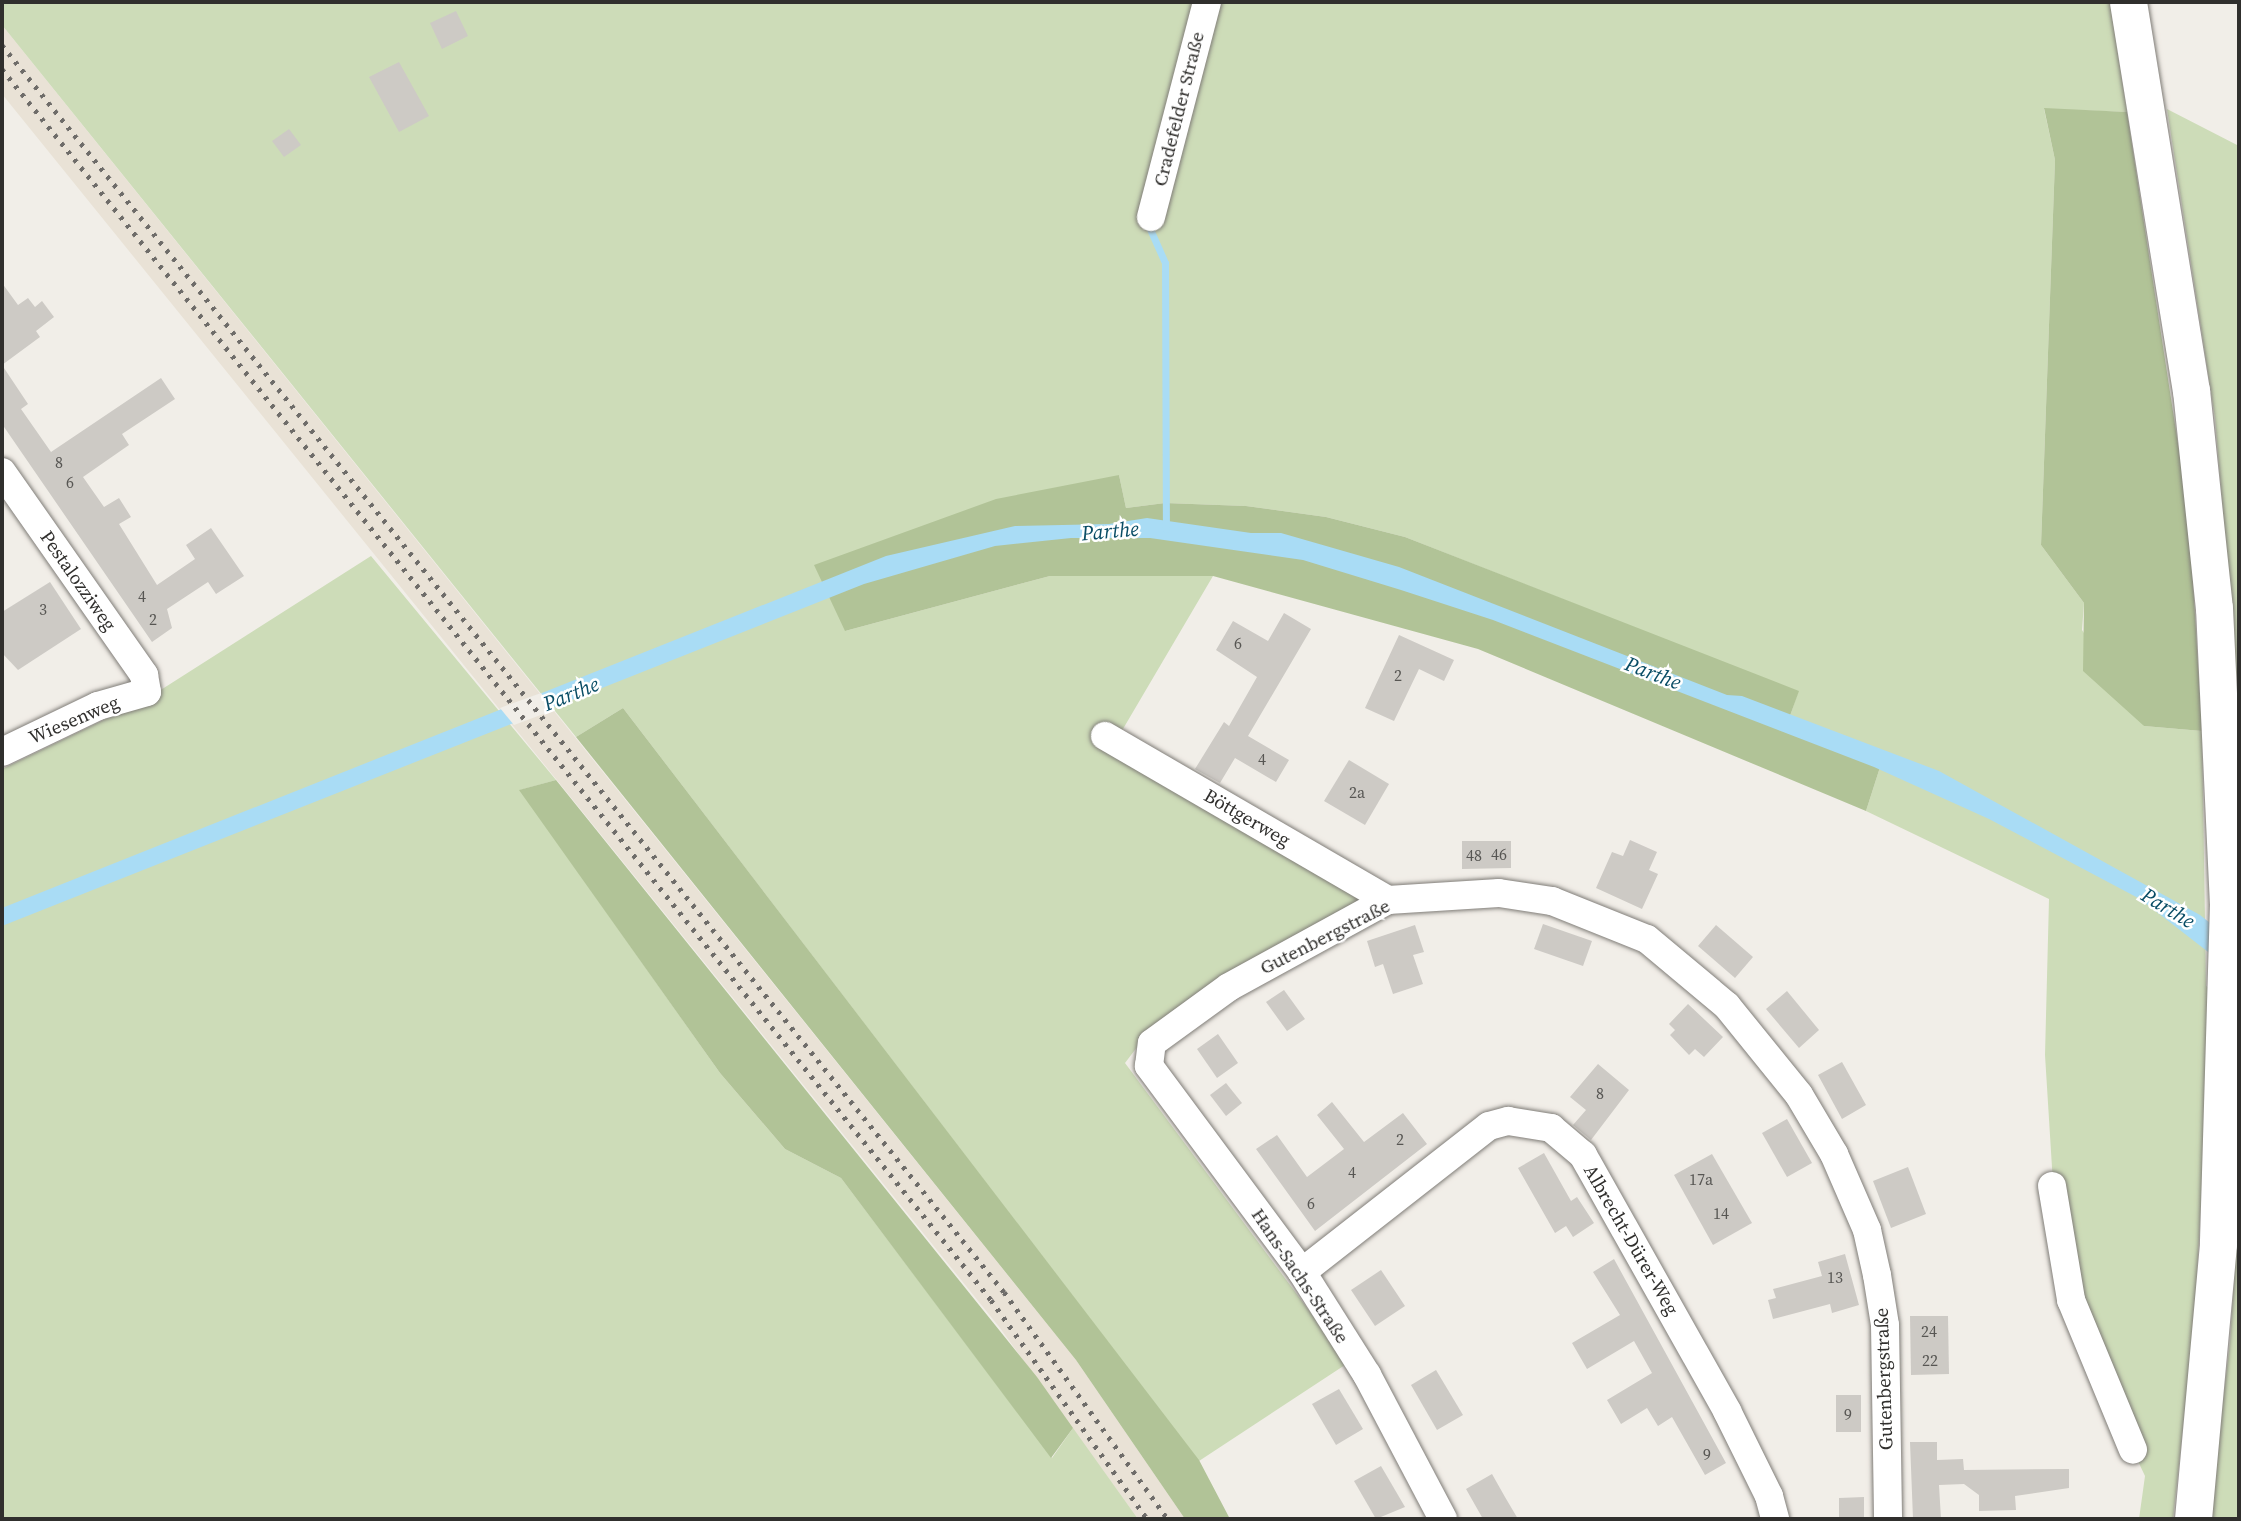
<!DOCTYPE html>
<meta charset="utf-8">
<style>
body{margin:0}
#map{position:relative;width:2241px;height:1521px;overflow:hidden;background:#f1eee8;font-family:"Source Serif 4",serif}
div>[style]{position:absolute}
.built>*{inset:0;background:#e9e2d6}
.green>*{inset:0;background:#cddcb8}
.forest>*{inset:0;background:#b1c397}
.water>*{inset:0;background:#a9dcf5}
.pier>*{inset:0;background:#f1eee8}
.stream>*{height:7px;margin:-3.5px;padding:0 3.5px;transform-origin:3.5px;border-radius:3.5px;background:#a9dcf5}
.building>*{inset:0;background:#cdcac5}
.roads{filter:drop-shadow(0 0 2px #807d78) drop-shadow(0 0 2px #807d78)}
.minor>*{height:28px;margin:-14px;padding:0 14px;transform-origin:14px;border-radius:14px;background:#fff}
.major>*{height:37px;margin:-18.5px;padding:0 18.5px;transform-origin:18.5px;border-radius:18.5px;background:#fff}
.rail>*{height:5px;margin-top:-2.5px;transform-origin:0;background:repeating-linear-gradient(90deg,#6e6c69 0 3.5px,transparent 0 10.5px)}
span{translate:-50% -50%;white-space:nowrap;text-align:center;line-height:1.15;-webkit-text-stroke:5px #fff;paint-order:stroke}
.number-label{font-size:16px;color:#575653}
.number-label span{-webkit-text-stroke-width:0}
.street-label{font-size:19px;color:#302f2d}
.water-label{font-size:21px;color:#084c65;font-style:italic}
.frame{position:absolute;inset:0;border:4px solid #302f2d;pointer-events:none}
</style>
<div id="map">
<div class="built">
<div style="clip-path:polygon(2px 25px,1076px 1360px,1185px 1519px,1138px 1519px,1000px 1328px,2px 94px)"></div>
</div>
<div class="green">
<div style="clip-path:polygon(2px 2px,2110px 2px,2127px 112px,2044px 109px,2055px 160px,2041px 545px,2084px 603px,2082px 630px,2144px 726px,2202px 731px,2206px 986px,2213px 991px,2194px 1327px,2173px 1519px,2139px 1519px,2145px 1476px,2060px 1296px,2045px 1055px,2049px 899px,1866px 811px,1882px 761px,1787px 725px,1798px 692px,1405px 537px,1326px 517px,1246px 506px,1165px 503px,1126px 508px,1119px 475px,845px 631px,1050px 576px,1213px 576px,1120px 734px,1388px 887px,1153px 1026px,1125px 1063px,1348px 1363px,1199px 1461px,623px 708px,576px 737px,2px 25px)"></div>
<div style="clip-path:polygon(2167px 109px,2239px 146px,2239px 705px,2215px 418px)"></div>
<div style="clip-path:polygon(371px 556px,556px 780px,520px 790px,720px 1073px,785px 1149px,841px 1178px,1052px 1458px,1073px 1428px,1138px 1519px,2px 1519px,2px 769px,145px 700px)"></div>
<div style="clip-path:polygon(2239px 1197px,2239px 1519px,2209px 1519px,2230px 1342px)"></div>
</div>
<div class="forest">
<div style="clip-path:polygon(2044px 108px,2127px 112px,2182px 470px,2192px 565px,2202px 731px,2144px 726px,2083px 671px,2084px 603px,2041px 545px,2055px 160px)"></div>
<div style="clip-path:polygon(1119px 475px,1126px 508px,1165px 503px,1246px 506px,1326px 517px,1405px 537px,1799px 691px,1787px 724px,1882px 761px,1866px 811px,1478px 649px,1213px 576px,1050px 576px,845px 631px,814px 565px,996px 499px)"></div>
<div style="clip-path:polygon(623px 708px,1199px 1460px,1230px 1519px,1185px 1519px,1076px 1360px,576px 737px)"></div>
<div style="clip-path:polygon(556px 780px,1037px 1377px,1073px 1428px,1051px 1458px,841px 1178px,785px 1149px,720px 1073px,519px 790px)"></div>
</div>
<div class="water">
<div style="clip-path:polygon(1147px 518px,1251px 533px,1281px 533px,1399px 567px,1727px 695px,1742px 696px,1939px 771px,2200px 915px,2239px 946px,2239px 976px,2140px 899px,1989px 819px,1874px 767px,1493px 620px,1401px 590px,1303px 560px,1150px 538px,1071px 538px,995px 546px,864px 584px,2px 926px,2px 908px,886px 556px,1015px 526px,1109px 524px)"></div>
</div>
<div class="pier">
<div style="clip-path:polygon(541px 693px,554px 710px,514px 725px,500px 708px)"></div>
</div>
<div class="stream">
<div style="left:1150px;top:229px;width:37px;rotate:66deg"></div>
<div style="left:1165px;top:263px;width:266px;rotate:89.8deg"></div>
</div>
<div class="building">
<div style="clip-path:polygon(456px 11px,468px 36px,442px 49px,430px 23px)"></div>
<div style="clip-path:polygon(399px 62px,429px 116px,399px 132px,369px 77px)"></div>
<div style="clip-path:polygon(289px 129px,301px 145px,284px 157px,272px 141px)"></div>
<div style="clip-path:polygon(2px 283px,18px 305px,28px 298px,35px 307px,42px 301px,54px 317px,36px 331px,40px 337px,2px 365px)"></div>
<div style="clip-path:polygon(2px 365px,28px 404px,21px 409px,51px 452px,161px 378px,175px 399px,122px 434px,129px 445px,83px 477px,104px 507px,119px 498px,131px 517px,119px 524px,157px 585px,195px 559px,186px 545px,211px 528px,244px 576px,216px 594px,208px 582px,167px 609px,172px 628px,152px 642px,2px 424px)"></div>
<div style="clip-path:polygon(50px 582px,81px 629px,18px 670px,2px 653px,2px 612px)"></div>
<div style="clip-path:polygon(1284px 613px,1311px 629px,1248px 736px,1289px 760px,1276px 782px,1235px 758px,1220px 783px,1195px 769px,1224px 722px,1229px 726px,1257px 677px,1216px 650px,1233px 621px,1268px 641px)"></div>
<div style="clip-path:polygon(1399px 635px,1454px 660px,1444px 681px,1419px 669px,1394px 721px,1365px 708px)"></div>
<div style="clip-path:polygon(1349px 760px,1389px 784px,1365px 825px,1324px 801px)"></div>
<div style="clip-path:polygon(1630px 840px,1657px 852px,1649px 870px,1658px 874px,1642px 909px,1596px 888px,1612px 852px,1623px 856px)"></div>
<div style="clip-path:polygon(1462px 841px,1511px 841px,1511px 868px,1462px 869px)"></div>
<div style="clip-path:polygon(1543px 924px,1592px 941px,1583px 966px,1534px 949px)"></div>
<div style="clip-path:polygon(1415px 925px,1424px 952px,1413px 955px,1423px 984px,1393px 994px,1383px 964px,1375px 967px,1367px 941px)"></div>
<div style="clip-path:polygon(1716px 925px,1753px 957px,1735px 978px,1698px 946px)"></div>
<div style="clip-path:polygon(1284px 990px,1305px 1019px,1287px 1031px,1266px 1002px)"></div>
<div style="clip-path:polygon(1787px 991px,1819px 1030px,1799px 1048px,1766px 1009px)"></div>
<div style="clip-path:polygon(1688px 1004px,1723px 1037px,1704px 1057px,1695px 1049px,1689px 1055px,1670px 1035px,1675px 1030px,1669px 1024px)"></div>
<div style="clip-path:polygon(1218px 1034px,1238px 1063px,1217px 1078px,1197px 1049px)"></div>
<div style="clip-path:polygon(1842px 1062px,1866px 1105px,1842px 1119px,1818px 1075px)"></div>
<div style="clip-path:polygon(1598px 1064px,1629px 1090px,1591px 1140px,1573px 1125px,1586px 1110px,1570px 1097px)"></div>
<div style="clip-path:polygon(1226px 1083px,1242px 1103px,1226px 1116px,1210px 1095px)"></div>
<div style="clip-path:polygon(1332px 1102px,1364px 1142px,1403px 1113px,1427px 1144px,1315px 1231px,1256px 1149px,1277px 1135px,1307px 1177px,1344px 1149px,1317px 1115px)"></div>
<div style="clip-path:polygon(1787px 1119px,1812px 1163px,1787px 1177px,1762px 1133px)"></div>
<div style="clip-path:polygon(1544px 1153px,1571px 1201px,1577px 1197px,1594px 1223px,1573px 1237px,1566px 1226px,1555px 1233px,1518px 1168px)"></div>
<div style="clip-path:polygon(1712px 1154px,1752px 1223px,1713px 1245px,1674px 1175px)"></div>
<div style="clip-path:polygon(1908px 1167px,1926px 1214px,1891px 1228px,1873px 1181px)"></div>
<div style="clip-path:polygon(1845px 1254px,1859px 1305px,1832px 1313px,1830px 1304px,1773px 1319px,1768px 1300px,1776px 1298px,1773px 1289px,1822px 1276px,1818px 1262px)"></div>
<div style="clip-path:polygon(1614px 1259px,1726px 1463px,1705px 1475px,1672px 1417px,1658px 1426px,1647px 1408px,1621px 1424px,1607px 1400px,1652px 1373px,1634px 1341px,1587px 1369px,1572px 1343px,1620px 1315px,1593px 1272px)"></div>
<div style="clip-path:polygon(1381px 1270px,1405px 1306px,1375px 1326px,1351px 1290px)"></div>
<div style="clip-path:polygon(1910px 1316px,1948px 1316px,1949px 1374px,1911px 1375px)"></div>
<div style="clip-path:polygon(1436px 1370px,1463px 1415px,1437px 1430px,1411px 1385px)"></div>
<div style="clip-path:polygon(1339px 1389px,1363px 1429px,1336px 1445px,1312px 1404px)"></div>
<div style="clip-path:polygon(1836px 1395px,1861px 1395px,1861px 1432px,1836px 1432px)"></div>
<div style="clip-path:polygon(1910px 1442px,1937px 1442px,1937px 1460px,1963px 1459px,1964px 1470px,2069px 1469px,2069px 1488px,2015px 1496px,2016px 1510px,1979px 1511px,1979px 1495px,1964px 1484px,1939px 1485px,1941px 1519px,1913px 1519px)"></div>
<div style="clip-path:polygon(1381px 1466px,1405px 1507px,1376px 1519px,1354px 1481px)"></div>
<div style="clip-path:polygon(1492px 1474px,1505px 1497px,1518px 1519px,1483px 1519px,1466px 1489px)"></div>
<div style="clip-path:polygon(1864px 1497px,1864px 1519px,1839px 1519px,1839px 1498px)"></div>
</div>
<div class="roads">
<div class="minor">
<div style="left:1151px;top:217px;width:222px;rotate:-75.4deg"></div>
<div style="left:2px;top:472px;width:248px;rotate:55deg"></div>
<div style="left:144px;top:675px;width:17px;rotate:80deg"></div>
<div style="left:147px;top:692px;width:51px;rotate:164.1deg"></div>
<div style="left:98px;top:706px;width:106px;rotate:154.4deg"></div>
<div style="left:1105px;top:736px;width:327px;rotate:30.1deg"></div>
<div style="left:2052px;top:1186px;width:116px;rotate:80.5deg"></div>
<div style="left:2071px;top:1300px;width:162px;rotate:67.5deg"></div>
<div style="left:1302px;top:1272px;width:237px;rotate:-38deg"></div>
<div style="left:1489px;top:1126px;width:20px;rotate:-15deg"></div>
<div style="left:1508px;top:1121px;width:44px;rotate:9.2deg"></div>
<div style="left:1551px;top:1128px;width:42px;rotate:40.2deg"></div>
<div style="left:1583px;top:1155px;width:294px;rotate:60.6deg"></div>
<div style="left:1727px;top:1411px;width:95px;rotate:63.7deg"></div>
<div style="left:1769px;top:1496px;width:24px;rotate:75deg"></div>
<div style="left:1443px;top:1519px;width:163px;rotate:-117.8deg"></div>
<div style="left:1367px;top:1375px;width:122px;rotate:-122.3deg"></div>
<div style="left:1302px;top:1272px;width:257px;rotate:-126.6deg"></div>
<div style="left:1149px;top:1066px;width:23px;rotate:-83deg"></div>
<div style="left:1152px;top:1043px;width:95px;rotate:-36deg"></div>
<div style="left:1229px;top:987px;width:181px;rotate:-28.7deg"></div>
<div style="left:1388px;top:900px;width:111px;rotate:-3.6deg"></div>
<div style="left:1499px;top:893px;width:54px;rotate:8.6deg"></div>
<div style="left:1552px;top:901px;width:102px;rotate:21.8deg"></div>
<div style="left:1647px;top:939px;width:104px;rotate:39.9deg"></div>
<div style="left:1727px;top:1006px;width:114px;rotate:51deg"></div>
<div style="left:1799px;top:1095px;width:69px;rotate:59.3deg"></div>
<div style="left:1834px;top:1154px;width:83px;rotate:66.5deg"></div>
<div style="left:1867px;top:1230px;width:46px;rotate:77.5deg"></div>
<div style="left:1877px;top:1275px;width:51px;rotate:80.9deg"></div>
<div style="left:1885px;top:1325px;width:194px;rotate:89.1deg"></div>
</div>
<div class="major">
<div style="left:2128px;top:2px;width:393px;rotate:80.8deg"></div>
<div style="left:2191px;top:390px;width:219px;rotate:84deg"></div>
<div style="left:2214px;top:608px;width:295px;rotate:87.3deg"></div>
<div style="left:2228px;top:903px;width:341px;rotate:91.7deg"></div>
<div style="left:2218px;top:1244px;width:276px;rotate:95.2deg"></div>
</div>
</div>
<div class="rail">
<div style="left:2px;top:45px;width:1600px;rotate:51.22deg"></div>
<div style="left:1004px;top:1292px;width:280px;rotate:54.2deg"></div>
<div style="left:2px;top:69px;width:1579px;rotate:51.22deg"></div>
<div style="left:991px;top:1300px;width:269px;rotate:54.5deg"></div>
</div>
<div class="number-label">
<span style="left:59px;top:462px">8</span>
<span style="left:70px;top:482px">6</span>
<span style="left:142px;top:596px">4</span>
<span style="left:43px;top:609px">3</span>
<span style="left:153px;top:619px">2</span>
<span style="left:1238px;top:643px">6</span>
<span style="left:1398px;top:675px">2</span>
<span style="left:1262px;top:759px">4</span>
<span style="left:1357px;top:792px">2a</span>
<span style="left:1499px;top:854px">46</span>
<span style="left:1474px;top:855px">48</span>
<span style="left:1600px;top:1093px">8</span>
<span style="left:1400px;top:1139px">2</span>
<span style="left:1352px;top:1172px">4</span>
<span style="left:1701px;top:1179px">17a</span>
<span style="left:1311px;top:1203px">6</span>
<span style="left:1721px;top:1213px">14</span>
<span style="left:1835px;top:1277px">13</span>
<span style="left:1929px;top:1331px">24</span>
<span style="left:1930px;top:1360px">22</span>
<span style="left:1848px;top:1414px">9</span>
<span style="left:1707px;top:1454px">9</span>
</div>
<div class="street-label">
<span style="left:1179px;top:109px;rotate:-76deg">Cradefelder Straße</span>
<span style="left:78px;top:581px;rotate:55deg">Pestalozziweg</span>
<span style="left:74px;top:720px;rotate:-23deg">Wiesenweg</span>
<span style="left:1247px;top:818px;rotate:30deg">Böttgerweg</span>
<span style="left:1325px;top:937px;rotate:-27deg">Gutenbergstraße</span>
<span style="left:1631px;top:1240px;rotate:60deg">Albrecht-Dürer-Weg</span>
<span style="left:1300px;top:1276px;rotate:56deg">Hans-Sachs-Straße</span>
<span style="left:1884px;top:1379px;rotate:-92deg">Gutenbergstraße</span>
</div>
<div class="water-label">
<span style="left:1110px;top:531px;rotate:-5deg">Parthe</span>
<span style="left:1653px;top:673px;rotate:21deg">Parthe</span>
<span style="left:571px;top:694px;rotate:-22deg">Parthe</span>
<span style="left:2168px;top:908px;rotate:31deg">Parthe</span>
</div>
<div class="frame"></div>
</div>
